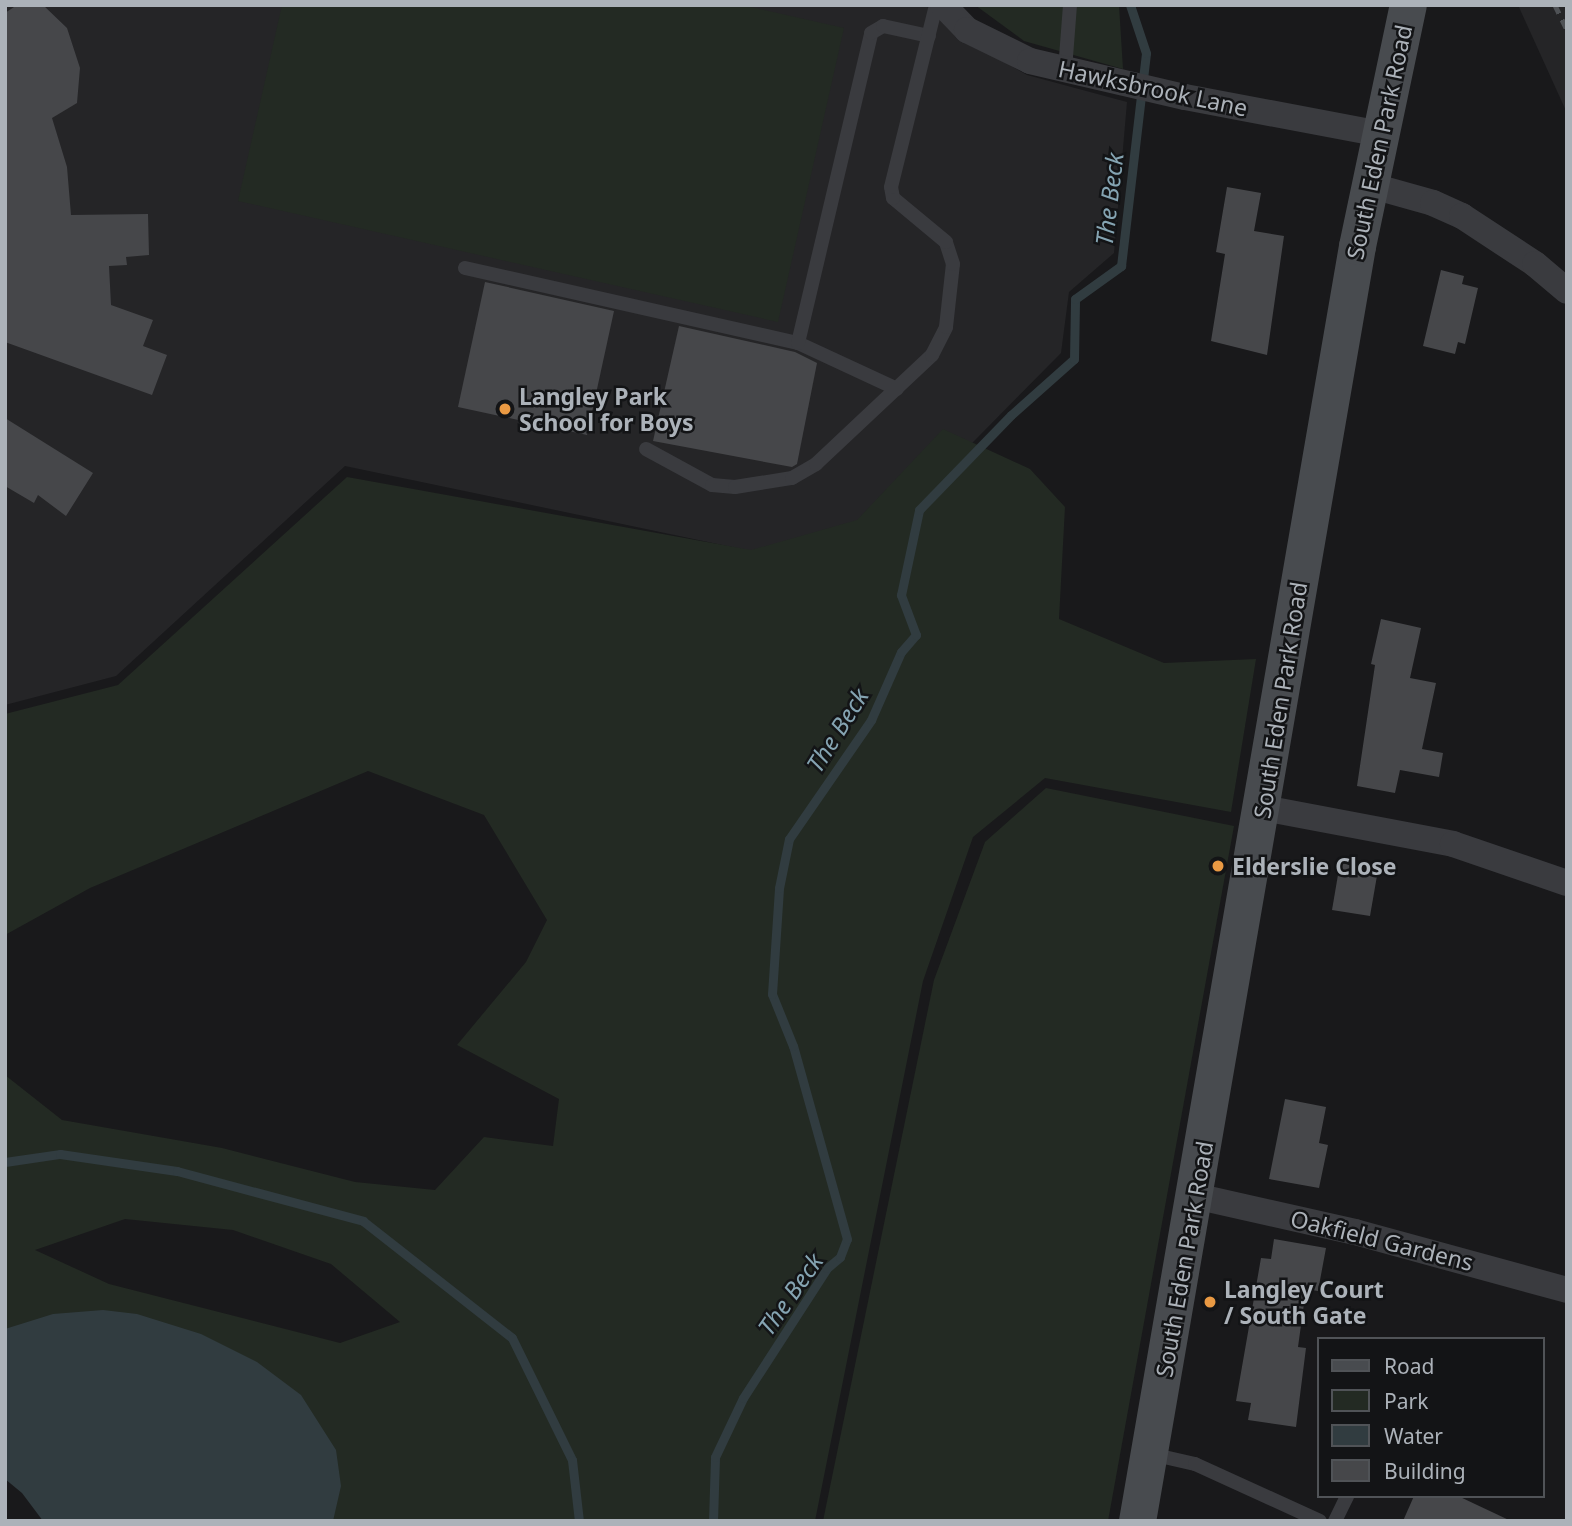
<!DOCTYPE html>
<style>
body{margin:0}
#map{position:relative;width:1572px;height:1526px;overflow:hidden;background:#19191b;font-family:"Noto Sans",sans-serif}
div>[style]{position:absolute}
.built>*{inset:0;background:#252527}
.green>*{inset:0;background:#232a23}
.water>*{inset:0;background:#313c40}
.stream>*{height:9px;margin:-4.5px;padding:0 4.5px;transform-origin:4.5px;border-radius:4.5px;background:#313c40}
.building>*{inset:0;background:#46474a}
.lane>*{height:14px;margin:-7px;padding:0 7px;transform-origin:7px;border-radius:7px;background:#3a3b3f}
.street>*{height:26px;margin:-13px;padding:0 13px;transform-origin:13px;border-radius:13px;background:#3a3b3f}
.secondary>*{height:37px;margin:-18.5px;padding:0 18.5px;transform-origin:18.5px;border-radius:18.5px;background:#484b4f}
.rail>*{height:5px;margin-top:-2.5px;transform-origin:0;background:repeating-linear-gradient(90deg,#4f5256 0 9px,transparent 0 16px)}
.dots>*{width:19px;height:19px;translate:-50% -50%;box-sizing:border-box;border:4px solid #131416;border-radius:50%}
span{translate:-50% -50%;white-space:nowrap;text-align:center;line-height:1.15;-webkit-text-stroke:5px #131416;paint-order:stroke}
.street-label{font-size:23px;color:#acb2b9}
.poi-label{font-size:23px;color:#acb2b9;font-weight:700}
.left{translate:0 -50%;text-align:left}
.water-label{font-size:24px;color:#85a4b2;font-style:italic}
.frame{position:absolute;inset:0;border:7px solid #acb2b9;pointer-events:none}
.legend{position:absolute;left:1317px;top:1337px;width:228px;height:161px;box-sizing:border-box;background:#131416;border:2px solid #505357;margin:0;padding:9px 12px;list-style:none;font-size:21px;color:#acb2b9}
.legend li{display:flex;align-items:center;gap:14px;height:35px}
.legend b{width:35px;border:2px solid #505357}
</style>
<div id="map">
<div class="built">
<div style="clip-path:polygon(5px 5px,925px 5px,965px 40px,1027px 75px,1127px 102px,1114px 253px,1069px 292px,1061px 353px,906px 510px,890px 580px,345px 466px,116px 676px,5px 705px)"></div>
<div style="clip-path:polygon(1518px 5px,1567px 5px,1567px 113px)"></div>
</div>
<div class="green">
<div style="clip-path:polygon(282px 5px,742px 5px,844px 28px,778px 322px,238px 201px)"></div>
<div style="clip-path:polygon(975px 5px,1119px 5px,1123px 69px,1024px 41px)"></div>
<div style="clip-path:polygon(evenodd,943px 429px,1030px 469px,1065px 507px,1059px 619px,1164px 663px,1256px 659px,1231px 812px,1045px 778px,973px 837px,923px 981px,815px 1521px,326px 1521px,5px 1336px,5px 1075px,62px 1120px,222px 1148px,355px 1182px,435px 1190px,484px 1137px,553px 1146px,559px 1099px,457px 1045px,526px 962px,547px 920px,484px 815px,368px 771px,90px 888px,5px 935px,5px 714px,118px 685px,347px 477px,751px 550px,857px 520px,943px 429px,125px 1219px,233px 1230px,331px 1264px,400px 1322px,340px 1343px,109px 1284px,35px 1250px,125px 1219px)"></div>
<div style="clip-path:polygon(1046px 788px,1234px 826px,1108px 1521px,823px 1521px,934px 980px,985px 842px)"></div>
</div>
<div class="water">
<div style="clip-path:polygon(103px 1310px,137px 1314px,201px 1334px,257px 1362px,301px 1395px,336px 1450px,341px 1486px,333px 1521px,43px 1521px,22px 1493px,5px 1479px,5px 1329px,53px 1314px)"></div>
</div>
<div class="stream">
<div style="left:5px;top:1162px;width:56px;rotate:-8.3deg"></div>
<div style="left:60px;top:1154px;width:118px;rotate:8.3deg"></div>
<div style="left:177px;top:1171px;width:193px;rotate:15deg"></div>
<div style="left:363px;top:1221px;width:189px;rotate:38.1deg"></div>
<div style="left:512px;top:1338px;width:136px;rotate:63.8deg"></div>
<div style="left:572px;top:1460px;width:61px;rotate:83.5deg"></div>
<div style="left:713px;top:1521px;width:64px;rotate:-88.2deg"></div>
<div style="left:715px;top:1457px;width:65px;rotate:-64.6deg"></div>
<div style="left:743px;top:1398px;width:155px;rotate:-57.1deg"></div>
<div style="left:827px;top:1268px;width:17px;rotate:-40deg"></div>
<div style="left:840px;top:1257px;width:19px;rotate:-69deg"></div>
<div style="left:847px;top:1239px;width:200px;rotate:-105.6deg"></div>
<div style="left:793px;top:1046px;width:56px;rotate:-112deg"></div>
<div style="left:772px;top:994px;width:106px;rotate:-86.2deg"></div>
<div style="left:779px;top:888px;width:50px;rotate:-78.5deg"></div>
<div style="left:789px;top:839px;width:145px;rotate:-55.4deg"></div>
<div style="left:871px;top:720px;width:74px;rotate:-66.2deg"></div>
<div style="left:901px;top:652px;width:23px;rotate:-49deg"></div>
<div style="left:916px;top:635px;width:43px;rotate:-110.6deg"></div>
<div style="left:901px;top:595px;width:87px;rotate:-78deg"></div>
<div style="left:919px;top:510px;width:132px;rotate:-45.9deg"></div>
<div style="left:1011px;top:415px;width:84px;rotate:-41.6deg"></div>
<div style="left:1074px;top:359px;width:60px;rotate:-89deg"></div>
<div style="left:1075px;top:299px;width:57px;rotate:-35.7deg"></div>
<div style="left:1121px;top:266px;width:214px;rotate:-83.3deg"></div>
<div style="left:1146px;top:53px;width:51px;rotate:-108.4deg"></div>
</div>
<div class="building">
<div style="clip-path:polygon(17px 5px,43px 5px,67px 28px,80px 68px,77px 103px,52px 118px,67px 167px,71px 215px,148px 214px,149px 255px,126px 257px,127px 265px,109px 266px,111px 305px,153px 320px,143px 346px,167px 355px,152px 395px,5px 342px,5px 13px)"></div>
<div style="clip-path:polygon(1227px 187px,1261px 193px,1254px 231px,1284px 236px,1267px 355px,1211px 341px,1225px 254px,1216px 252px)"></div>
<div style="clip-path:polygon(1441px 270px,1464px 276px,1462px 284px,1478px 288px,1465px 344px,1458px 342px,1455px 354px,1423px 346px)"></div>
<div style="clip-path:polygon(485px 282px,614px 311px,587px 435px,458px 407px)"></div>
<div style="clip-path:polygon(679px 326px,795px 352px,817px 363px,797px 464px,792px 467px,653px 441px)"></div>
<div style="clip-path:polygon(5px 418px,93px 473px,66px 516px,38px 495px,34px 503px,5px 486px)"></div>
<div style="clip-path:polygon(1381px 619px,1421px 628px,1410px 678px,1436px 683px,1422px 749px,1443px 753px,1439px 777px,1400px 770px,1395px 793px,1357px 786px,1375px 665px,1371px 664px)"></div>
<div style="clip-path:polygon(1340px 863px,1378px 870px,1370px 916px,1332px 910px)"></div>
<div style="clip-path:polygon(1285px 1099px,1326px 1107px,1319px 1143px,1328px 1145px,1319px 1188px,1269px 1179px)"></div>
<div style="clip-path:polygon(1274px 1239px,1326px 1248px,1318px 1291px,1306px 1289px,1298px 1347px,1306px 1348px,1296px 1427px,1248px 1420px,1251px 1403px,1236px 1401px,1261px 1258px,1271px 1259px)"></div>
<div style="clip-path:polygon(1414px 1496px,1458px 1496px,1511px 1521px,1403px 1521px)"></div>
</div>
<div class="lane">
<div style="left:1065px;top:70px;width:65px;rotate:-85.6deg"></div>
<div style="left:465px;top:268px;width:341px;rotate:12.7deg"></div>
<div style="left:798px;top:343px;width:109px;rotate:24.9deg"></div>
<div style="left:798px;top:343px;width:318px;rotate:-76.7deg"></div>
<div style="left:871px;top:33px;width:14px;rotate:-30deg"></div>
<div style="left:883px;top:26px;width:47px;rotate:12.3deg"></div>
<div style="left:646px;top:449px;width:75px;rotate:28.6deg"></div>
<div style="left:712px;top:485px;width:23px;rotate:5deg"></div>
<div style="left:735px;top:487px;width:58px;rotate:-9deg"></div>
<div style="left:792px;top:478px;width:28px;rotate:-30deg"></div>
<div style="left:816px;top:464px;width:159px;rotate:-43.2deg"></div>
<div style="left:932px;top:355px;width:31px;rotate:-63deg"></div>
<div style="left:946px;top:327px;width:63px;rotate:-83.7deg"></div>
<div style="left:953px;top:264px;width:23px;rotate:-108deg"></div>
<div style="left:946px;top:242px;width:69px;rotate:-140.3deg"></div>
<div style="left:893px;top:198px;width:11px;rotate:-100deg"></div>
<div style="left:891px;top:187px;width:187px;rotate:-76.1deg"></div>
<div style="left:1151px;top:1454px;width:45px;rotate:12.8deg"></div>
<div style="left:1195px;top:1464px;width:137px;rotate:24.5deg"></div>
<div style="left:1335px;top:1521px;width:28px;rotate:-64deg"></div>
</div>
<div class="street">
<div style="left:943px;top:5px;width:35px;rotate:46deg"></div>
<div style="left:967px;top:30px;width:70px;rotate:26.2deg"></div>
<div style="left:1030px;top:61px;width:159px;rotate:13.1deg"></div>
<div style="left:1185px;top:97px;width:198px;rotate:10.7deg"></div>
<div style="left:1369px;top:185px;width:66px;rotate:15.7deg"></div>
<div style="left:1433px;top:203px;width:32px;rotate:24deg"></div>
<div style="left:1462px;top:216px;width:87px;rotate:33.3deg"></div>
<div style="left:1535px;top:264px;width:42px;rotate:40.2deg"></div>
<div style="left:1263px;top:808px;width:193px;rotate:10.7deg"></div>
<div style="left:1453px;top:844px;width:120px;rotate:18.9deg"></div>
<div style="left:1195px;top:1196px;width:164px;rotate:12.7deg"></div>
<div style="left:1355px;top:1232px;width:220px;rotate:15.3deg"></div>
</div>
<div class="secondary">
<div style="left:1137px;top:1521px;width:1294px;rotate:-80.21deg"></div>
<div style="left:1357px;top:246px;width:246px;rotate:-78.1deg"></div>
</div>
<div class="rail">
<div style="left:1555px;top:5px;width:28px;rotate:64deg"></div>
</div>
<div class="dots">
<div style="left:505px;top:409px;background:#e99943"></div>
<div style="left:1218px;top:866px;background:#e99943"></div>
<div style="left:1210px;top:1302px;background:#e99943"></div>
</div>
<div class="street-label">
<span style="left:1153px;top:88px;rotate:12deg">Hawksbrook Lane</span>
<span style="left:1379px;top:142px;rotate:-78deg">South Eden Park Road</span>
<span style="left:1280px;top:700px;rotate:-81deg">South Eden Park Road</span>
<span style="left:1382px;top:1240px;rotate:14deg">Oakfield Gardens</span>
<span style="left:1184px;top:1259px;rotate:-80deg">South Eden Park Road</span>
</div>
<div class="poi-label">
<span class="left" style="left:519px;top:409px">Langley Park<br>School for Boys</span>
<span class="left" style="left:1232px;top:866px">Elderslie Close</span>
<span class="left" style="left:1224px;top:1302px">Langley Court<br>/ South Gate</span>
</div>
<div class="water-label">
<span style="left:1109px;top:199px;rotate:-83deg">The Beck</span>
<span style="left:837px;top:730px;rotate:-58deg">The Beck</span>
<span style="left:790px;top:1294px;rotate:-55deg">The Beck</span>
</div>
<div class="frame"></div>
<ul class="legend">
<li><b style="height:9px;background:#484b4f"></b>Road</li>
<li><b style="height:19px;background:#232a23"></b>Park</li>
<li><b style="height:19px;background:#313c40"></b>Water</li>
<li><b style="height:19px;background:#46474a"></b>Building</li>
</ul>
</div>
